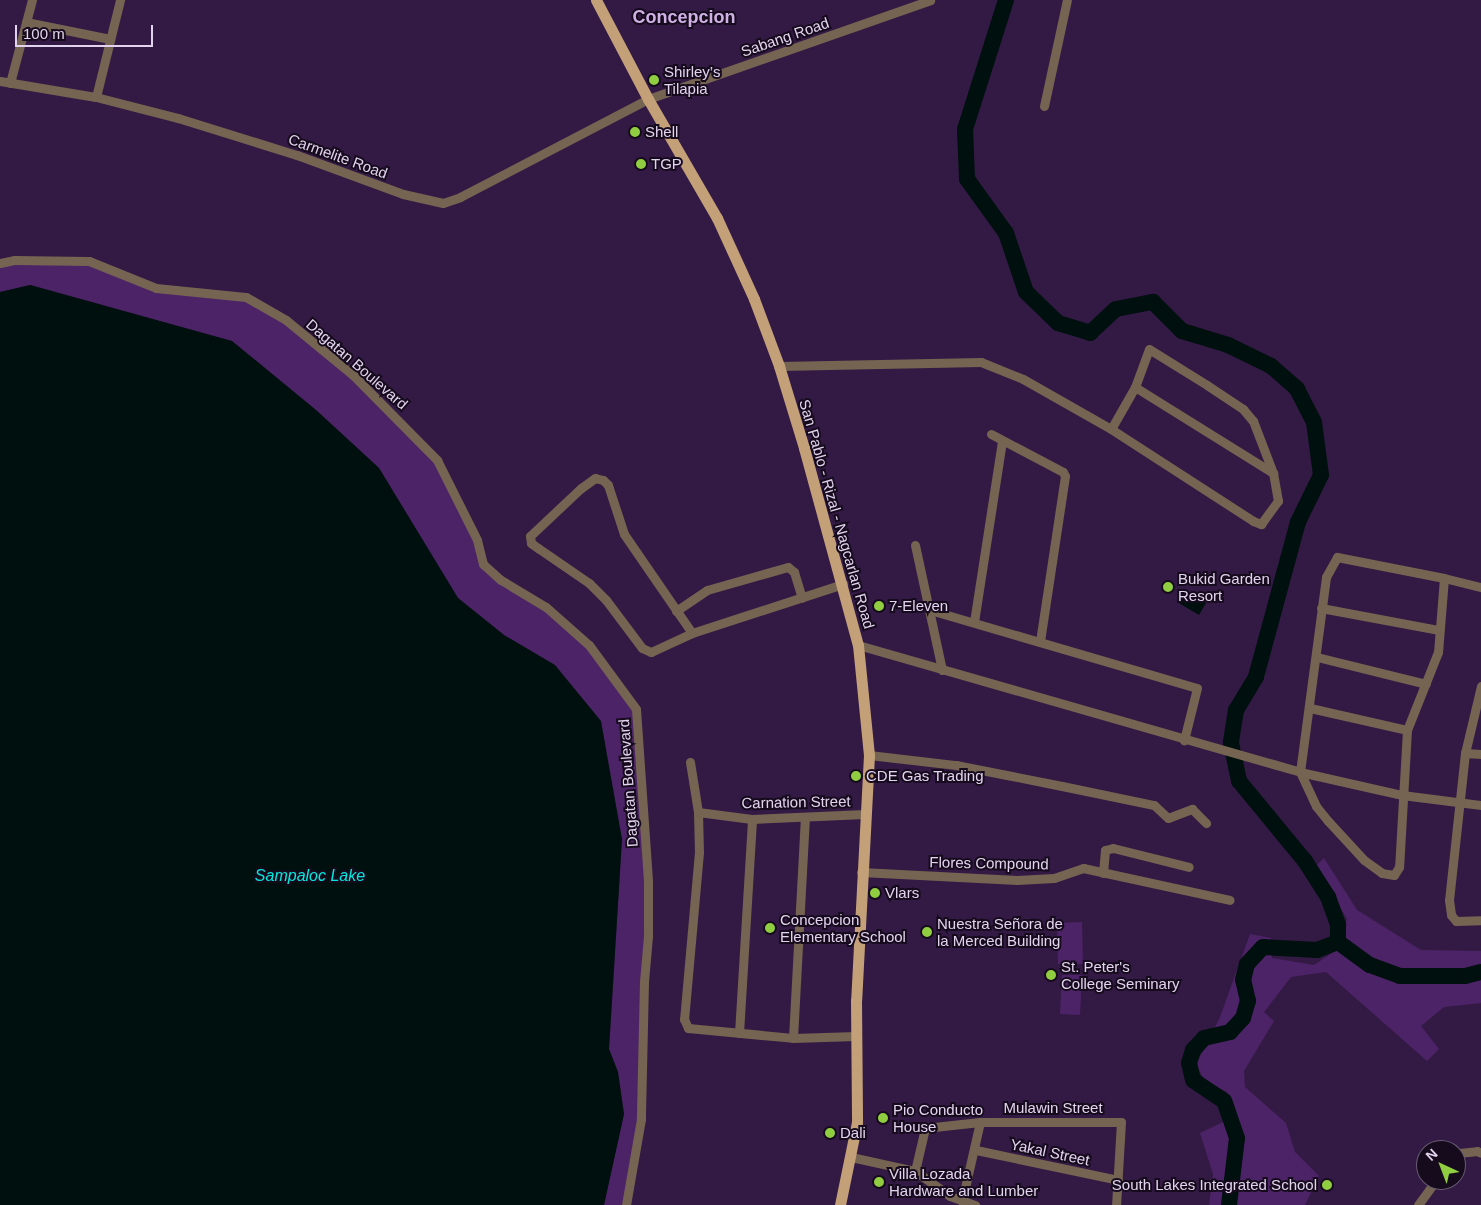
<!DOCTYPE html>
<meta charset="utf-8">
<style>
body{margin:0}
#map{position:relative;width:1481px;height:1205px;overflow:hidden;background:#331a44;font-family:Helvetica,sans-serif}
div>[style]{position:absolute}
.green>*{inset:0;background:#4d2367}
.water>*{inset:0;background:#00100f}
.river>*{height:16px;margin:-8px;padding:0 8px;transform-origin:8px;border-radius:8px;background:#00100f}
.minor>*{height:9px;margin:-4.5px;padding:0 4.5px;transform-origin:4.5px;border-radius:4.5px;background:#756451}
.major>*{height:11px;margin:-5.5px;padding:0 5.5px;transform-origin:5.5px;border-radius:5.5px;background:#c3a078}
.dots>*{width:14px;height:14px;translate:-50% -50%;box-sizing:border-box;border:2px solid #160b1d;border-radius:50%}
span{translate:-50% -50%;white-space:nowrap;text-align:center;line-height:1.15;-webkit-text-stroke:4px #160b1d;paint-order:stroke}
.street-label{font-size:15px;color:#e2d3ee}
.poi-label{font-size:15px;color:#e2d3ee}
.left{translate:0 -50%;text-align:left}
.right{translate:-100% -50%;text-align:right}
.water-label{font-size:16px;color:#02e8df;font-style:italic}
.quarter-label{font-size:18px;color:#cfb1e6;font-weight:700}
.north{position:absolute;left:1416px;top:1140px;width:50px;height:50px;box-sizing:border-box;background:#160b1d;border:1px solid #685b71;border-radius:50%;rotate:317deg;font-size:14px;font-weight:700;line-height:20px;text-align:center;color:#e2d3ee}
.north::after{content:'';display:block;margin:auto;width:18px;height:22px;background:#91cd40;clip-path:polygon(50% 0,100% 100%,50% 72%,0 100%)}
.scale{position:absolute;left:15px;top:25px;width:138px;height:22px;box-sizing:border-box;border:2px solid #e2d3ee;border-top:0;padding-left:6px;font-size:15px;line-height:18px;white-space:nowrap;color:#e2d3ee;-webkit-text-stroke:4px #160b1d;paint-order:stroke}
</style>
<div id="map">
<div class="green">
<div style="clip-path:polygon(89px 261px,156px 288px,246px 297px,286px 320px,353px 375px,437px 460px,483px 564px,546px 607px,589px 645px,636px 709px,648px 882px,641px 1119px,626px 1205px,604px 1205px,624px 1114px,618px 1072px,609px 1049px,622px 839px,504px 635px,458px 598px,379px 468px,316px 410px,232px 341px,31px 285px,0 292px,0 263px)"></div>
<div style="clip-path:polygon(1324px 858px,1357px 910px,1421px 950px,1481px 951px,1481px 1003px,1444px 1007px,1421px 1026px,1439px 1049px,1427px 1061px,1326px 972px,1291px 977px,1264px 1012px,1274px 1021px,1244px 1071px,1245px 1087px,1286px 1123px,1295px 1152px,1319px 1176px,1305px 1205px,1209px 1205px,1213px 1174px,1200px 1133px,1236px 1116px,1227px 1092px,1206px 1082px,1196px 1065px,1220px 1017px,1250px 934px,1271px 938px,1272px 958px,1314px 965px,1338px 949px,1347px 919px,1316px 866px)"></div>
<div style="clip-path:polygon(1082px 922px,1083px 964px,1058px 964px,1057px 923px)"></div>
<div style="clip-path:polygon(1062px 975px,1082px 975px,1080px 1015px,1060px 1014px)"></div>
</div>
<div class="water">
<div style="clip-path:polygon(30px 285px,232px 341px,316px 410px,379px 468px,458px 598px,504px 635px,555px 665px,601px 721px,622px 839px,609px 1049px,618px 1072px,624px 1114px,604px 1205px,0 1205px,0 292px)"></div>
<div style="clip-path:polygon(1184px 590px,1206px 603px,1199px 615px,1177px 602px)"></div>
</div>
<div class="river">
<div style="left:1006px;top:0;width:135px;rotate:107.6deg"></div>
<div style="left:965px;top:129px;width:50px;rotate:87.7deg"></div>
<div style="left:967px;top:179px;width:67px;rotate:54.2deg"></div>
<div style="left:1006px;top:233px;width:62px;rotate:71.3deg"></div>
<div style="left:1026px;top:292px;width:45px;rotate:44.1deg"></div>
<div style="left:1058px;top:323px;width:34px;rotate:17deg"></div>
<div style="left:1090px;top:333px;width:35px;rotate:-43deg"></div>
<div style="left:1116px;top:309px;width:38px;rotate:-11deg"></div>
<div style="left:1153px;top:302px;width:41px;rotate:45deg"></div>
<div style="left:1182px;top:331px;width:48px;rotate:16.9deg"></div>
<div style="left:1228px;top:345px;width:48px;rotate:26deg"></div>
<div style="left:1271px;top:366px;width:35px;rotate:41deg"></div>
<div style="left:1297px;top:389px;width:37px;rotate:63deg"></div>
<div style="left:1314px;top:422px;width:53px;rotate:82.5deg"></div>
<div style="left:1321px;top:475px;width:52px;rotate:116.1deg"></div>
<div style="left:1298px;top:522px;width:161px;rotate:105.2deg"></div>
<div style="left:1256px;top:677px;width:39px;rotate:121deg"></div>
<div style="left:1236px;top:710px;width:33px;rotate:99deg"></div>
<div style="left:1231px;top:743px;width:39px;rotate:78deg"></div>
<div style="left:1239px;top:781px;width:104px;rotate:50.5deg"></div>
<div style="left:1305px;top:861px;width:43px;rotate:57.4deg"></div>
<div style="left:1328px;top:897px;width:30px;rotate:70deg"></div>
<div style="left:1338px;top:925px;width:17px;rotate:90deg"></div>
<div style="left:1338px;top:942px;width:39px;rotate:36deg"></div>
<div style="left:1370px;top:965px;width:32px;rotate:20deg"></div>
<div style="left:1400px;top:976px;width:65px"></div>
<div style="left:1465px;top:976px;width:16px;rotate:-14deg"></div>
<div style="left:1229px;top:1205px;width:67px;rotate:-83.2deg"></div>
<div style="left:1237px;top:1138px;width:39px;rotate:-109deg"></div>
<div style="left:1224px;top:1101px;width:37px;rotate:-146deg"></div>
<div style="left:1193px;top:1080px;width:17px;rotate:-103deg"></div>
<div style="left:1189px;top:1063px;width:14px;rotate:-73deg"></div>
<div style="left:1193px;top:1050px;width:16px;rotate:-47deg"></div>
<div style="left:1204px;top:1038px;width:27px;rotate:-13deg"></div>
<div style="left:1230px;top:1032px;width:19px;rotate:-47deg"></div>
<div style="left:1243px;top:1018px;width:18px;rotate:-74deg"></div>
<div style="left:1248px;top:1001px;width:22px;rotate:-103deg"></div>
<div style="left:1243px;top:980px;width:16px;rotate:-76deg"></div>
<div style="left:1247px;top:964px;width:23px;rotate:-47deg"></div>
<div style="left:1263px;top:947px;width:54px;rotate:3.2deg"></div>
<div style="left:1317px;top:950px;width:22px;rotate:-21deg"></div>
</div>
<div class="minor">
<div style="left:26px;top:22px;width:86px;rotate:11.4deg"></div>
<div style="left:0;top:81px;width:97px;rotate:9.5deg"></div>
<div style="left:96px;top:97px;width:85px;rotate:14.4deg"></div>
<div style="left:178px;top:118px;width:125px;rotate:17.3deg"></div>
<div style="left:297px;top:155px;width:113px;rotate:20.2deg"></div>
<div style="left:403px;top:194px;width:41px;rotate:12.7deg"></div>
<div style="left:443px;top:203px;width:18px;rotate:-19deg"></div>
<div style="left:460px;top:197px;width:212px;rotate:-27.5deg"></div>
<div style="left:648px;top:99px;width:299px;rotate:-19.3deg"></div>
<div style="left:10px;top:83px;width:86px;rotate:-75.2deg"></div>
<div style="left:96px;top:97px;width:100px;rotate:-76.1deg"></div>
<div style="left:1044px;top:106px;width:108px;rotate:-77.8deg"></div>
<div style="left:0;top:263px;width:14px;rotate:-12deg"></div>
<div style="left:14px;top:260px;width:75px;rotate:0.8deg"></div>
<div style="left:89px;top:261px;width:72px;rotate:21.9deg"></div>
<div style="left:156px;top:288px;width:90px;rotate:5.7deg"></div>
<div style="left:246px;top:297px;width:46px;rotate:29.9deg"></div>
<div style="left:286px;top:320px;width:87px;rotate:39.4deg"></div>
<div style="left:353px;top:375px;width:120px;rotate:45.3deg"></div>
<div style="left:437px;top:460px;width:89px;rotate:63.4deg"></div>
<div style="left:477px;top:540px;width:25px;rotate:76deg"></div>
<div style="left:483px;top:564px;width:24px;rotate:42deg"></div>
<div style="left:501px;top:580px;width:52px;rotate:31deg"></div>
<div style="left:546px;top:607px;width:57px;rotate:41.5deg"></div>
<div style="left:589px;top:645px;width:79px;rotate:53.7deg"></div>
<div style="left:636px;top:709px;width:173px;rotate:86deg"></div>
<div style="left:648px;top:882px;width:54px;rotate:90deg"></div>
<div style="left:648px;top:936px;width:46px;rotate:95deg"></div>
<div style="left:644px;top:982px;width:137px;rotate:91.3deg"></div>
<div style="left:641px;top:1119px;width:87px;rotate:99.9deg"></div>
<div style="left:779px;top:366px;width:202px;rotate:-1.1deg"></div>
<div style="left:981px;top:362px;width:45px;rotate:22deg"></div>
<div style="left:1023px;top:379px;width:101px;rotate:29.6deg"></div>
<div style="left:1111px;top:429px;width:169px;rotate:32.9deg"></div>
<div style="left:1253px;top:521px;width:9px;rotate:21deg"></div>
<div style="left:1261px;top:524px;width:29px;rotate:-54deg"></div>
<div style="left:1278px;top:501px;width:28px;rotate:-100deg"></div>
<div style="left:1273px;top:473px;width:56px;rotate:-111deg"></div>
<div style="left:1253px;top:421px;width:16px;rotate:-130deg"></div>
<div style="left:1243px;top:409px;width:43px;rotate:-146.3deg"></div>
<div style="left:1207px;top:385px;width:68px;rotate:-148.2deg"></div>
<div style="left:1149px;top:349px;width:40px;rotate:110.2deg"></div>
<div style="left:1135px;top:387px;width:48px;rotate:119.7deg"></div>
<div style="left:1135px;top:387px;width:163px;rotate:31.9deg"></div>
<div style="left:991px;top:434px;width:81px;rotate:27.8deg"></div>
<div style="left:1063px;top:472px;width:4px;rotate:63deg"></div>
<div style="left:1065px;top:476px;width:168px;rotate:98.6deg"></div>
<div style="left:915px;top:545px;width:128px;rotate:77.8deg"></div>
<div style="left:1444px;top:578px;width:74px;rotate:94.6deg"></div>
<div style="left:1438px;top:652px;width:84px;rotate:111.7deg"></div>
<div style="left:1407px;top:730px;width:137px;rotate:93.3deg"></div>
<div style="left:1399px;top:867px;width:9px;rotate:122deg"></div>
<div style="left:1394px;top:875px;width:12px;rotate:-171deg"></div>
<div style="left:1382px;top:873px;width:22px;rotate:-144deg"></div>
<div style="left:1364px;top:860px;width:53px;rotate:-132.7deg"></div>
<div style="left:1328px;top:821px;width:19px;rotate:-129deg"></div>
<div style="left:1316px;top:806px;width:38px;rotate:-115deg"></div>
<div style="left:1300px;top:772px;width:197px;rotate:-82.4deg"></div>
<div style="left:1326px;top:577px;width:23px;rotate:-61deg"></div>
<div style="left:1337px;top:557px;width:109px;rotate:11.1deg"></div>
<div style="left:1444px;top:578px;width:38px;rotate:14deg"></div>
<div style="left:1321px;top:608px;width:119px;rotate:10.6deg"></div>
<div style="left:930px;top:610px;width:278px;rotate:16.3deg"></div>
<div style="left:1197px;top:688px;width:54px;rotate:104deg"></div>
<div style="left:676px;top:611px;width:37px;rotate:-34deg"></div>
<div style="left:707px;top:590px;width:84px;rotate:-15.9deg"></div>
<div style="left:788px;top:567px;width:8px;rotate:40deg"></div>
<div style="left:794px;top:572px;width:27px;rotate:73deg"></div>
<div style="left:974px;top:622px;width:182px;rotate:-81.2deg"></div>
<div style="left:692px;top:633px;width:120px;rotate:-124.5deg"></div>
<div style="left:624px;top:534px;width:52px;rotate:-108.1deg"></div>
<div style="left:608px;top:485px;width:7px;rotate:-135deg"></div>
<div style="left:603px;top:480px;width:8px;rotate:-166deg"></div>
<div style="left:595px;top:478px;width:17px;rotate:144deg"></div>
<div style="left:581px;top:488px;width:70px;rotate:136.7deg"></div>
<div style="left:530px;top:536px;width:7px;rotate:82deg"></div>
<div style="left:531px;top:543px;width:9px;rotate:36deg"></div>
<div style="left:538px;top:548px;width:62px;rotate:34.5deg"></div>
<div style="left:589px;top:583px;width:24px;rotate:45deg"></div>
<div style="left:606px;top:600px;width:60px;rotate:53.1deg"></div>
<div style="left:642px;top:648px;width:10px;rotate:24deg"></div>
<div style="left:651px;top:652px;width:45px;rotate:-24.9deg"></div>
<div style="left:692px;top:633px;width:159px;rotate:-18deg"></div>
<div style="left:858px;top:645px;width:460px;rotate:16deg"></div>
<div style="left:1300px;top:772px;width:105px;rotate:12.7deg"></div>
<div style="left:1402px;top:795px;width:80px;rotate:7.2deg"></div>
<div style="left:1317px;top:657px;width:112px;rotate:13.9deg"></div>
<div style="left:1481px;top:686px;width:69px;rotate:103.4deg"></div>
<div style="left:1465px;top:753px;width:148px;rotate:96.2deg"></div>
<div style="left:1449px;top:900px;width:15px;rotate:82deg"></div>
<div style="left:1451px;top:915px;width:8px;rotate:50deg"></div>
<div style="left:1456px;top:921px;width:25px;rotate:-2deg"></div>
<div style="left:1310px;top:708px;width:99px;rotate:12.8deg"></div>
<div style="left:1465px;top:753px;width:16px;rotate:4deg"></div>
<div style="left:869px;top:755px;width:88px;rotate:6.6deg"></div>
<div style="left:956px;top:765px;width:108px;rotate:11.2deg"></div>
<div style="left:1062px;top:786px;width:94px;rotate:11.7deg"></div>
<div style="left:1154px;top:805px;width:19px;rotate:43deg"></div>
<div style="left:1168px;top:818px;width:26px;rotate:-21deg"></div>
<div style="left:1192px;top:809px;width:20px;rotate:45deg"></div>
<div style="left:690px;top:762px;width:51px;rotate:80.9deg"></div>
<div style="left:698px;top:812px;width:40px;rotate:88.6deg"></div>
<div style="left:699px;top:852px;width:168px;rotate:95.1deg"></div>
<div style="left:684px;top:1019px;width:10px;rotate:66deg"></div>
<div style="left:688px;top:1028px;width:105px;rotate:5.4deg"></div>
<div style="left:793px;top:1038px;width:63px;rotate:-1.8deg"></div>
<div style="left:698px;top:812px;width:54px;rotate:7.4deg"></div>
<div style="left:752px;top:819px;width:113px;rotate:-2.5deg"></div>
<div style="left:861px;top:872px;width:156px;rotate:2.9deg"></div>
<div style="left:1017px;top:880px;width:37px;rotate:-3deg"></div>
<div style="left:1054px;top:878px;width:31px;rotate:-19deg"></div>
<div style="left:1083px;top:868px;width:150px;rotate:12.3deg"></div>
<div style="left:1103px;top:873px;width:23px;rotate:-85deg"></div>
<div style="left:1105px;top:850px;width:8px;rotate:-14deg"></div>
<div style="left:1113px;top:848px;width:78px;rotate:14deg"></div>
<div style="left:739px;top:1033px;width:214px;rotate:-86.5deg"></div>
<div style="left:793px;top:1038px;width:220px;rotate:-86.9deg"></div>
<div style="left:976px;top:1150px;width:145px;rotate:11.9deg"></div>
<div style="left:1456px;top:1156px;width:4px;rotate:-45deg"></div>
<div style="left:1459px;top:1153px;width:18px;rotate:-6deg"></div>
<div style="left:1477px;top:1151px;width:4px;rotate:27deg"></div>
<div style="left:851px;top:1157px;width:66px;rotate:12.3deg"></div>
<div style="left:915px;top:1171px;width:43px;rotate:35.5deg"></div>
<div style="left:950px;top:1196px;width:27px;rotate:20deg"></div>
<div style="left:915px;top:1171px;width:44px;rotate:-76.9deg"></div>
<div style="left:925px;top:1128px;width:55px;rotate:-6.2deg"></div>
<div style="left:980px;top:1122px;width:141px"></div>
<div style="left:1121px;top:1122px;width:83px;rotate:93.4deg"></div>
<div style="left:962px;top:1201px;width:81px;rotate:-77.2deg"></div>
<div style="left:1418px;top:1205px;width:31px;rotate:-54deg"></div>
</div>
<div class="major">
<div style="left:596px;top:0;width:112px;rotate:62.3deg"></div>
<div style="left:648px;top:99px;width:138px;rotate:59.9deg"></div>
<div style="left:717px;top:218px;width:89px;rotate:65.4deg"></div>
<div style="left:754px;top:299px;width:72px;rotate:69.5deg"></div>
<div style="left:779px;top:366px;width:86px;rotate:73deg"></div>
<div style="left:804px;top:448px;width:204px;rotate:74.7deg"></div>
<div style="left:858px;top:645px;width:111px;rotate:84.3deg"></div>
<div style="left:869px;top:755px;width:245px;rotate:93deg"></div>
<div style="left:856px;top:1000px;width:122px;rotate:89.5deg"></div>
<div style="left:857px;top:1122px;width:85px;rotate:101.6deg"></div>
</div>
<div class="dots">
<div style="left:654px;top:80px;background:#91cd40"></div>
<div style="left:635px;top:132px;background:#91cd40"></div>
<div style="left:641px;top:164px;background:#91cd40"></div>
<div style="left:1168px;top:587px;background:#91cd40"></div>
<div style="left:879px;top:606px;background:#91cd40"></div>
<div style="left:856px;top:776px;background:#91cd40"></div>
<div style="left:875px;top:893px;background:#91cd40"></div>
<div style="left:770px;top:928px;background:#91cd40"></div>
<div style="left:927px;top:932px;background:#91cd40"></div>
<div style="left:1051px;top:975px;background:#91cd40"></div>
<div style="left:883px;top:1118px;background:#91cd40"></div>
<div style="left:830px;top:1133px;background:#91cd40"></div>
<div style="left:879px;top:1182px;background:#91cd40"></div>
<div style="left:1327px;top:1185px;background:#91cd40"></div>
</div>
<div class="street-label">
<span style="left:785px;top:37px;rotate:-19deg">Sabang Road</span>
<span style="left:338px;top:156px;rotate:20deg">Carmelite Road</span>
<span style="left:357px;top:364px;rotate:41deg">Dagatan Boulevard</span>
<span style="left:837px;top:514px;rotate:74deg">San Pablo - Rizal - Nagcarlan Road</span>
<span style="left:628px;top:783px;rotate:-94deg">Dagatan Boulevard</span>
<span style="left:796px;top:802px;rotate:-1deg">Carnation Street</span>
<span style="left:989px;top:863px;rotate:1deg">Flores Compound</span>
<span style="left:1053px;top:1108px">Mulawin Street</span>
<span style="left:1050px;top:1152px;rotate:12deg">Yakal Street</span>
</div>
<div class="poi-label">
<span class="left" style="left:664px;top:80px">Shirley’s<br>Tilapia</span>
<span class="left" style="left:645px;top:132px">Shell</span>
<span class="left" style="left:651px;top:164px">TGP</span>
<span class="left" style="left:1178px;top:587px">Bukid Garden<br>Resort</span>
<span class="left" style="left:889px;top:606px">7-Eleven</span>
<span class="left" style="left:866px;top:776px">CDE Gas Trading</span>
<span class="left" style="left:885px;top:893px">Vlars</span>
<span class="left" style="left:780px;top:928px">Concepcion<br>Elementary School</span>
<span class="left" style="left:937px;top:932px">Nuestra Señora de<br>la Merced Building</span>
<span class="left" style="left:1061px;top:975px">St. Peter's<br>College Seminary</span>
<span class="left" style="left:893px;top:1118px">Pio Conducto<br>House</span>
<span class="left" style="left:840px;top:1133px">Dali</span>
<span class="left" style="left:889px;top:1182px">Villa Lozada<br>Hardware and Lumber</span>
<span class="right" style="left:1317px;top:1185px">South Lakes Integrated School</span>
</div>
<div class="water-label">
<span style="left:310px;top:876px">Sampaloc Lake</span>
</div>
<div class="quarter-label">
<span style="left:684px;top:17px">Concepcion</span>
</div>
<div class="north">N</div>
<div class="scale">100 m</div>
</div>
